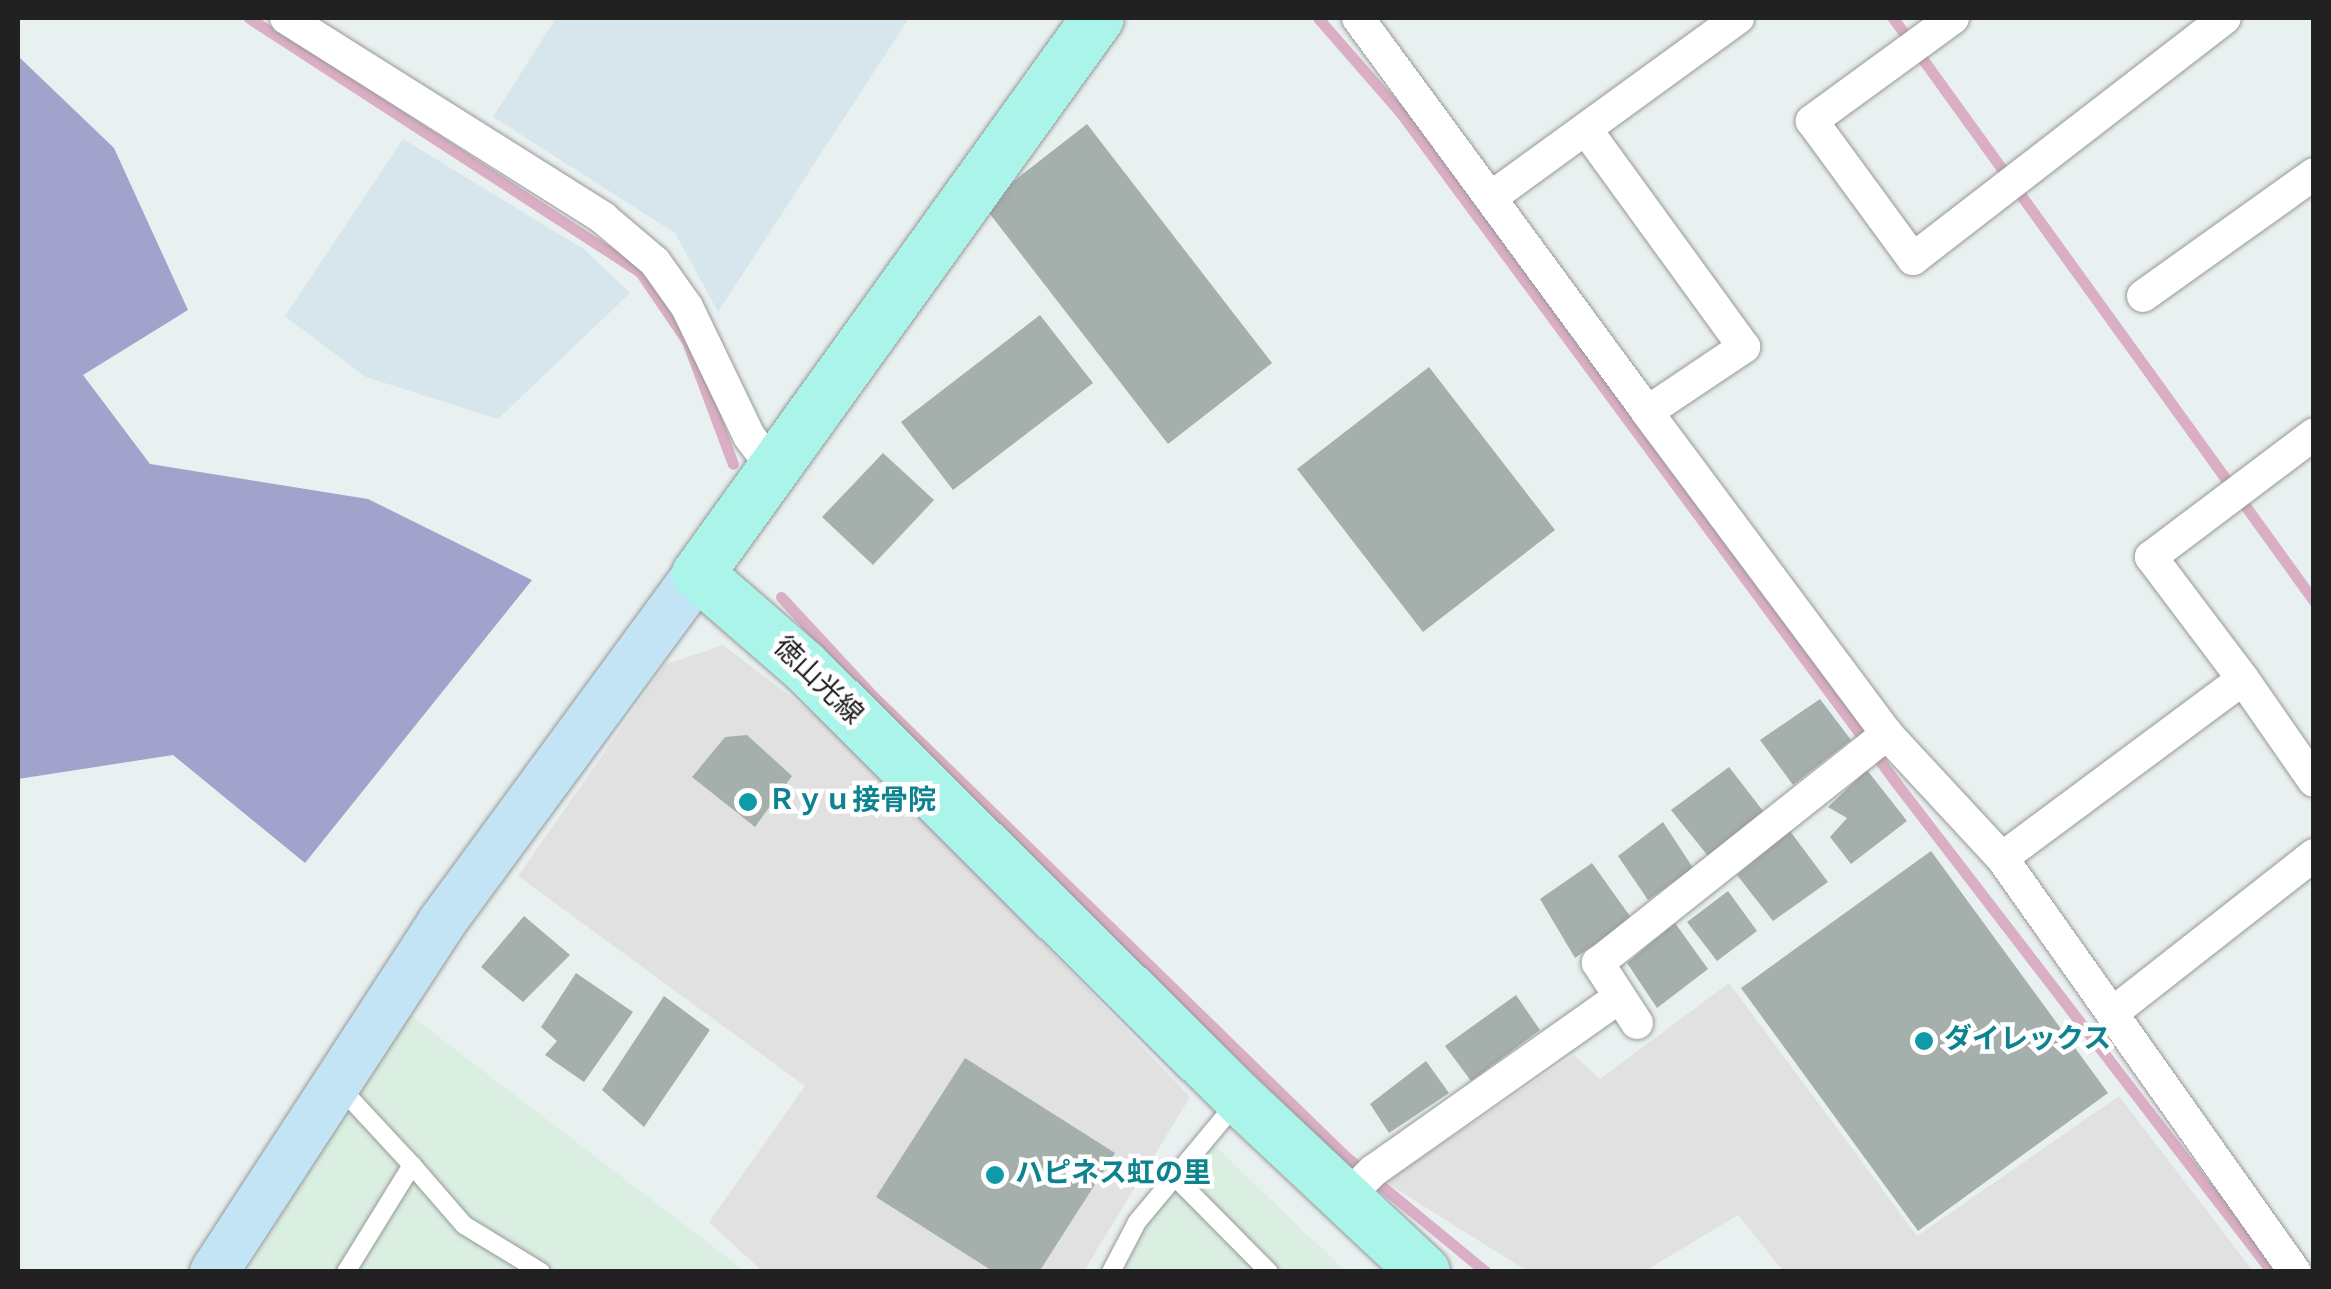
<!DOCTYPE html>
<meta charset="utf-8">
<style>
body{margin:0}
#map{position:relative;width:2331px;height:1289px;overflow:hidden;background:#e9f1f0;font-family:Overpass,"Noto Sans JP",sans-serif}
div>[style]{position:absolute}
.commercial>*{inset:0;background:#daefe1}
.farmland>*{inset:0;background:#d7e5ed}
.forest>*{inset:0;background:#a2a3cc}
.parking>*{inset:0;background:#e1e1e1}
.stream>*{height:11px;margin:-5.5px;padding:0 5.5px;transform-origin:5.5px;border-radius:5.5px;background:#daaec4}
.building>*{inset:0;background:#a5afac}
.roads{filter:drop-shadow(0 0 2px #989898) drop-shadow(0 0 2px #989898)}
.lane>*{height:18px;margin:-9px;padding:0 9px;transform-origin:9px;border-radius:9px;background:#fff}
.street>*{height:32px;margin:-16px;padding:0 16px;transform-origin:16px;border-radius:16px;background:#fff}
.secondary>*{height:48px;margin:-24px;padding:0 24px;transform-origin:24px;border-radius:24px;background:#c3e4f4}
.primary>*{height:52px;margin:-26px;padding:0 26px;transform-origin:26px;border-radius:26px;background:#abf4e9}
.dots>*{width:28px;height:28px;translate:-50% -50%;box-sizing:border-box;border:5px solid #fff;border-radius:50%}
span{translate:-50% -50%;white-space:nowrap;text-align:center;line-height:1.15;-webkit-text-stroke:9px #fff;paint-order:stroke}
.street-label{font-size:28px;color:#212121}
.culture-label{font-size:28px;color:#0d838f;font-weight:700}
.left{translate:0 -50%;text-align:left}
.frame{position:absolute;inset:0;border:20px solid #212121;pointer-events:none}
</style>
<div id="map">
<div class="commercial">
<div style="clip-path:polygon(405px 1011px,745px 1271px,247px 1272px)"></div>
<div style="clip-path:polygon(1208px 1139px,1345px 1271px,1111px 1272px)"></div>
</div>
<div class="farmland">
<div style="clip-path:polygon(556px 18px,909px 18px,718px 312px,675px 233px,493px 117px)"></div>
<div style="clip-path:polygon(403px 139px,585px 250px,630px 293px,498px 419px,366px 377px,285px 316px)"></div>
</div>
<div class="forest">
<div style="clip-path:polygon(18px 56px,114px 148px,188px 310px,83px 375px,150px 464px,368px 499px,532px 580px,305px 863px,173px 755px,18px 779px)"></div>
</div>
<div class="parking">
<div style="clip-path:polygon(723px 645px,858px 748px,1190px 1097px,1084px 1271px,762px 1271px,709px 1222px,805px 1086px,518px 876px,666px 664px)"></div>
<div style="clip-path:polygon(1729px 983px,1917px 1236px,2119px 1096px,2253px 1271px,1783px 1271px,1738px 1215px,1645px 1271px,1527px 1271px,1385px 1182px,1574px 1055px,1600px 1079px)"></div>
</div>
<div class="stream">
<div style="left:249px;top:18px;width:466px;rotate:33deg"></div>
<div style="left:640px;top:272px;width:83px;rotate:55.7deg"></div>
<div style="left:687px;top:341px;width:131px;rotate:69.5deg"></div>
<div style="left:1318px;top:18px;width:125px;rotate:48.9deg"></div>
<div style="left:1400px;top:112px;width:836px;rotate:53.51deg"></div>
<div style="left:1897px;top:784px;width:615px;rotate:52.46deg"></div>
<div style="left:1893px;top:18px;width:719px;rotate:54.17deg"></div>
<div style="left:781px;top:597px;width:135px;rotate:47.1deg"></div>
<div style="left:873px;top:696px;width:658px;rotate:44.26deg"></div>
<div style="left:1344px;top:1155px;width:184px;rotate:39.5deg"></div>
</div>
<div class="building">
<div style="clip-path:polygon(1087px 124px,1272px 363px,1168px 444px,983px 205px)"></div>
<div style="clip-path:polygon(1040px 315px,1093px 383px,953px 490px,901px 422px)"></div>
<div style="clip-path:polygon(1429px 367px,1555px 530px,1423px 632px,1297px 469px)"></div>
<div style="clip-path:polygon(883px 453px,934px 500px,873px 565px,822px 517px)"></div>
<div style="clip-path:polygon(1820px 699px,1851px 740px,1793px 785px,1760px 740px)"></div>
<div style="clip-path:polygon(747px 735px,792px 776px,755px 827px,692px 777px,725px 737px)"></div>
<div style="clip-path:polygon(1729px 767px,1763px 811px,1708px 856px,1671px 810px)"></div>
<div style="clip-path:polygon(1867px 770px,1907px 821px,1851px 864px,1830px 837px,1847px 818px,1828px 807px)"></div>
<div style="clip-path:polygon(1663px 822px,1693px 868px,1648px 900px,1618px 856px)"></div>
<div style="clip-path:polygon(1790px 831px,1828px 882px,1773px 921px,1737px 875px)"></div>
<div style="clip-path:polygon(1931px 851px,2108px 1093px,1918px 1231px,1741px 988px)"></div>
<div style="clip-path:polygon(1592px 863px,1632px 919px,1575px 958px,1540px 899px)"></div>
<div style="clip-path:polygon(1728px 891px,1757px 931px,1717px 961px,1687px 922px)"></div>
<div style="clip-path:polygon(524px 916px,570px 955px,523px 1002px,481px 967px)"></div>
<div style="clip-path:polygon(1675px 923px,1708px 969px,1657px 1008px,1627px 963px)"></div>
<div style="clip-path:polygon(576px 973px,633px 1012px,584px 1082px,545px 1055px,557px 1041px,541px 1027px)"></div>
<div style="clip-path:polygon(1516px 995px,1540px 1030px,1471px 1081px,1445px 1046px)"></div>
<div style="clip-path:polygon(664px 996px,710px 1030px,644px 1127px,602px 1090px)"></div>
<div style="clip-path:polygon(965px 1058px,1115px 1153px,1039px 1272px,994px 1272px,876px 1197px)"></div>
<div style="clip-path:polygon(1426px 1061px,1449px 1093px,1389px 1133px,1370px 1104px)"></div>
</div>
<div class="roads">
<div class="lane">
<div style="left:348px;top:1096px;width:94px;rotate:47.2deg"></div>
<div style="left:1175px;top:1177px;width:134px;rotate:45.3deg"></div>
<div style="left:346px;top:1272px;width:126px;rotate:-58.3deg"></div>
<div style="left:412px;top:1165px;width:79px;rotate:49.1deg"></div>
<div style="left:464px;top:1225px;width:90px;rotate:31.4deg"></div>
<div style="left:1111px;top:1272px;width:56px;rotate:-62.5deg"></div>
<div style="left:1137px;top:1222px;width:155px;rotate:-50.2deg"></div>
</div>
<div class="street">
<div style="left:286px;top:18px;width:375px;rotate:32.2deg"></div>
<div style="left:603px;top:218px;width:68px;rotate:40.2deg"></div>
<div style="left:655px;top:262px;width:55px;rotate:54.6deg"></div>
<div style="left:687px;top:307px;width:143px;rotate:64.3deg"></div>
<div style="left:749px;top:436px;width:36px;rotate:53deg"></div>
<div style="left:1358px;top:18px;width:489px;rotate:53.7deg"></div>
<div style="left:1647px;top:412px;width:117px;rotate:-33.8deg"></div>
<div style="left:1744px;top:347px;width:267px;rotate:-126deg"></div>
<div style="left:1953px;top:18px;width:175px;rotate:143.9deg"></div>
<div style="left:1812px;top:121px;width:171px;rotate:53.8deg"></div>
<div style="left:1913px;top:259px;width:394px;rotate:-37.7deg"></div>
<div style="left:1493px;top:196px;width:303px;rotate:-36deg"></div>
<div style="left:2143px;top:296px;width:210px;rotate:-35.5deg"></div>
<div style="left:1647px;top:412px;width:402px;rotate:53.3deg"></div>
<div style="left:1887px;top:734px;width:169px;rotate:47.2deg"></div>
<div style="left:2002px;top:858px;width:507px;rotate:54.71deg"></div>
<div style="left:2243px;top:679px;width:124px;rotate:55.2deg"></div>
<div style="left:2002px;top:858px;width:300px;rotate:-36.6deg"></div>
<div style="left:2243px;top:679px;width:153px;rotate:-127deg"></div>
<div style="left:2151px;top:557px;width:204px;rotate:-37deg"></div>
<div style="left:2115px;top:1011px;width:253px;rotate:-38.1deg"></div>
<div style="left:1637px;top:1023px;width:72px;rotate:-123deg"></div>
<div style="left:1598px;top:963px;width:369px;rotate:-38.4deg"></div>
<div style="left:1347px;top:1197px;width:37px;rotate:-45deg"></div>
<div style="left:1373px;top:1171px;width:302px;rotate:-35.2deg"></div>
</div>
<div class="secondary">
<div style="left:214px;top:1272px;width:418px;rotate:-56.9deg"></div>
<div style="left:442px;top:922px;width:432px;rotate:-53.7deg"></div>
</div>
<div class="primary">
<div style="left:1098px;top:18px;width:685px;rotate:125.73deg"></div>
<div style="left:698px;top:574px;width:140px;rotate:41deg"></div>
<div style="left:804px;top:666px;width:613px;rotate:44.8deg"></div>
<div style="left:1239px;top:1098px;width:254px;rotate:43.2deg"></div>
</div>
</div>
<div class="dots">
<div style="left:748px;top:802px;background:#0f9aa8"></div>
<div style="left:1924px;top:1041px;background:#0f9aa8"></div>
<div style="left:995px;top:1175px;background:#0f9aa8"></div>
</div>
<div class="street-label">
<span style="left:817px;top:682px;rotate:44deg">徳山光線</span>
</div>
<div class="culture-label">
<span class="left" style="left:768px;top:802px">Ｒｙｕ接骨院</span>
<span class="left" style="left:1944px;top:1041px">ダイレックス</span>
<span class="left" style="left:1015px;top:1175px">ハピネス虹の里</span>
</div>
<div class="frame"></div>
</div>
